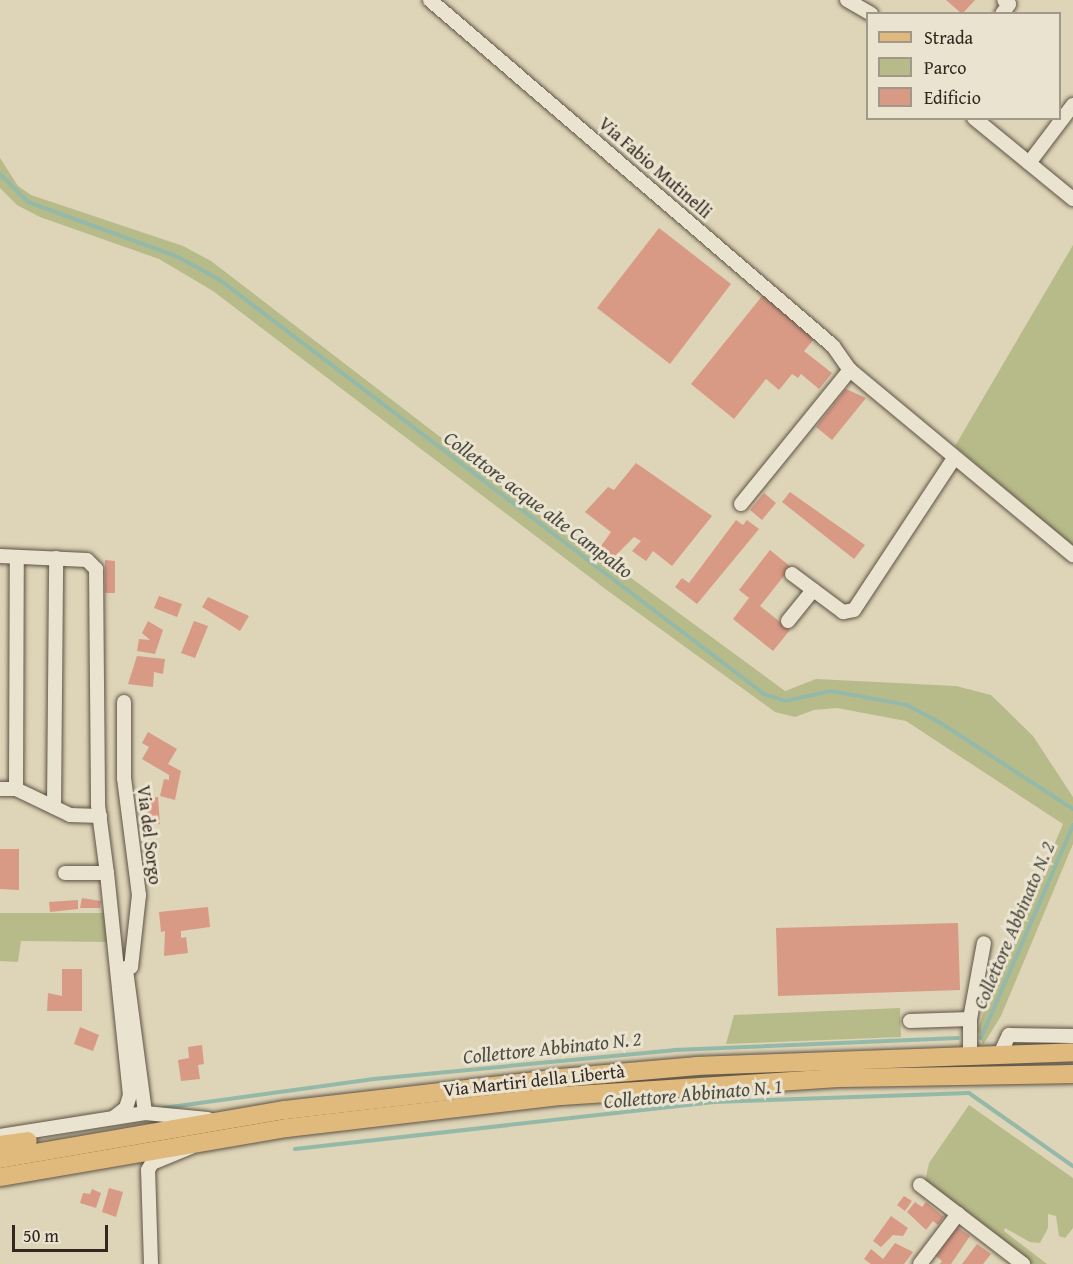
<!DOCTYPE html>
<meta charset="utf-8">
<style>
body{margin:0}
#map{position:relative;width:1073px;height:1264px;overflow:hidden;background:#ded4b7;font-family:"Gentium Book Plus",serif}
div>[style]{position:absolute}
.green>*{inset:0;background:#b7bb8a}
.stream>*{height:4px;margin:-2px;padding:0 2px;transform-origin:2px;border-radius:2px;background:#94b9a9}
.building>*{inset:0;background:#d89a85}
.roads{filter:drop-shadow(0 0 2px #5e5245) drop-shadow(0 0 2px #5e5245)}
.minor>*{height:14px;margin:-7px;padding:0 7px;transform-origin:7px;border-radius:7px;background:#eae3d0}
.major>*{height:18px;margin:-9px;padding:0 9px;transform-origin:9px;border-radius:9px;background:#dfba7c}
span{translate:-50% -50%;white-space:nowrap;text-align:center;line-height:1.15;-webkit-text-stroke:6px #eae3d0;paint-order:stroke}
.street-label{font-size:18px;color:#34271f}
.water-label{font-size:20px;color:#4c4c42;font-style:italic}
.legend{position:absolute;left:866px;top:12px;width:195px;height:108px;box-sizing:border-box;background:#eae3d0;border:2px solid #a19889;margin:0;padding:8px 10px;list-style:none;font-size:18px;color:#34271f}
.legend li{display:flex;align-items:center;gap:12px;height:30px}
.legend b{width:30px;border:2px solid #a19889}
.scale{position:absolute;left:12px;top:1225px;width:96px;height:27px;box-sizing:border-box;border:3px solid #34271f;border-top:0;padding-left:8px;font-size:18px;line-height:21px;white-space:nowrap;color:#34271f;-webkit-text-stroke:4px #eae3d0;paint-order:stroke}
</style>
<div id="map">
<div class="green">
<div style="clip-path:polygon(0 158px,18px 186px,31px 195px,183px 246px,211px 261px,465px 456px,785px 691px,816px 679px,956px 686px,991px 695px,1033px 736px,1073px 797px,1073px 844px,1001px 1016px,983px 1045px,978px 1030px,984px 1010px,1063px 824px,906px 721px,837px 708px,814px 710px,795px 717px,775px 712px,608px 591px,213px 291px,159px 259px,40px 217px,17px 205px,0 188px)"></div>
<div style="clip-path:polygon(1073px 245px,1073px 546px,955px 446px)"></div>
<div style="clip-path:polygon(0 913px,107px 913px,112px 942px,21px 941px,18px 962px,0 961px)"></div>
<div style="clip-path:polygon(900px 1008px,901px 1037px,726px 1044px,734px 1015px)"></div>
<div style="clip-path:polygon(969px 1105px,1073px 1178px,1073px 1228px,1065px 1238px,1059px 1236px,1056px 1216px,1048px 1214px,1048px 1228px,1040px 1243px,1030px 1242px,1005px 1228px,1004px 1231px,1047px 1264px,1032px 1264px,925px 1182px,929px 1163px)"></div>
</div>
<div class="stream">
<div style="left:0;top:174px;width:40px;rotate:45deg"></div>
<div style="left:28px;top:202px;width:160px;rotate:20.1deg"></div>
<div style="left:178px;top:257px;width:48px;rotate:28.7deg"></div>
<div style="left:220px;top:280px;width:684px;rotate:37.27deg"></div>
<div style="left:764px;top:694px;width:22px;rotate:18deg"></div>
<div style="left:785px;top:701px;width:47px;rotate:-12.3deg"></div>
<div style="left:831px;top:691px;width:77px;rotate:10.4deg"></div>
<div style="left:907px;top:705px;width:36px;rotate:28deg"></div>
<div style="left:939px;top:722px;width:160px;rotate:33deg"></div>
<div style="left:981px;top:1038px;width:232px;rotate:-66.6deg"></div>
<div style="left:163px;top:1108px;width:213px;rotate:-7.8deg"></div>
<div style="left:374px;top:1079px;width:301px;rotate:-5.5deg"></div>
<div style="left:674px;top:1050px;width:284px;rotate:-2.4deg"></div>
<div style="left:295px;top:1149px;width:422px;rotate:-6.4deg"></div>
<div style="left:714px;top:1102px;width:255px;rotate:-2deg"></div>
<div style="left:969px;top:1093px;width:127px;rotate:35.1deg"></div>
</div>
<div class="building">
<div style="clip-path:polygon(946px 0,975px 0,962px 14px)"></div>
<div style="clip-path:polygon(659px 228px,731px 284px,670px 364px,597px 308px)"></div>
<div style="clip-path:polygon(763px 295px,815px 338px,804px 351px,832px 373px,819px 389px,801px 374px,798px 378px,792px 374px,779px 390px,766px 379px,734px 419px,691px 384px)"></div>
<div style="clip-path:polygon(846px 389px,866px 398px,832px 440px,816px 427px)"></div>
<div style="clip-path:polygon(636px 463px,712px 516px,672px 566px,653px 551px,646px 561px,632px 551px,641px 541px,634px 537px,612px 559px,599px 549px,611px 532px,585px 512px,608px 487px,614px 490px)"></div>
<div style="clip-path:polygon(790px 492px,865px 545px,854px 559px,782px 502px)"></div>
<div style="clip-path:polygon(764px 493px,776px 503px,762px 520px,750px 510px)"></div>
<div style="clip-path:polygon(736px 520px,743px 525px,747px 520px,759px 529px,697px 604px,675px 587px,682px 578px,689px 583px)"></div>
<div style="clip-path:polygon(770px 550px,791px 567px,760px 606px,790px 630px,773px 651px,733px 619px,749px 598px,739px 590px)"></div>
<div style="clip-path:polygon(105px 560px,115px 561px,115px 593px,105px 593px)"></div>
<div style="clip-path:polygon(159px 596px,182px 604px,177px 617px,154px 608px)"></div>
<div style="clip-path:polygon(208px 597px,249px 616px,240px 631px,202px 607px)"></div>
<div style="clip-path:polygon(148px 621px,163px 630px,155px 654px,137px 651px,139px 639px,150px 640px,142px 633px)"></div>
<div style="clip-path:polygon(194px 621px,208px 626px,195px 658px,181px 653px)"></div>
<div style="clip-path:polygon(137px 656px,165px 659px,163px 674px,154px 672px,153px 687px,128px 684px)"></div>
<div style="clip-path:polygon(148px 732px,177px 749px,168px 764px,181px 771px,175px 800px,160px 796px,164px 779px,169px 780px,169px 775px,142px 759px,149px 747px,142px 743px)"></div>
<div style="clip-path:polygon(158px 797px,160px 824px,141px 826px,140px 799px)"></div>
<div style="clip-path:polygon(0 849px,19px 849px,19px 890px,0 889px)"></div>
<div style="clip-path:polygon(82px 898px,101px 901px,100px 908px,80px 908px)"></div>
<div style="clip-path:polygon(78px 900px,78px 909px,50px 912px,49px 902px)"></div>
<div style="clip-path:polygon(208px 907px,210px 927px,181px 931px,181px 938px,186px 937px,188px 953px,164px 956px,165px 931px,161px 932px,159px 912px)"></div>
<div style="clip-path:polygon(958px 923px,960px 990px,778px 996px,776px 928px)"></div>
<div style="clip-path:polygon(62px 969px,82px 969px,82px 1011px,47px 1011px,48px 993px,62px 996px)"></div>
<div style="clip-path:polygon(80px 1027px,99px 1035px,93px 1051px,74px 1044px)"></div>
<div style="clip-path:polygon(202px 1045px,204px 1064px,198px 1065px,200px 1079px,181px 1081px,178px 1060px,189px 1058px,188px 1047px)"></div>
<div style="clip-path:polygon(109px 1188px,123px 1192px,116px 1217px,102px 1212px)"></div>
<div style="clip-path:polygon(92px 1189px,101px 1193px,96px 1208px,80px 1203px,83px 1193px,90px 1194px)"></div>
<div style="clip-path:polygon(904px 1196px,912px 1201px,905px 1211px,897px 1205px)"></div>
<div style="clip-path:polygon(915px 1202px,922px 1207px,926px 1202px,944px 1217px,938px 1225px,933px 1221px,926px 1230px,907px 1212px)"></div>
<div style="clip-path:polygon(891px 1216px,908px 1228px,903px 1236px,893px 1235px,881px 1247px,873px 1241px)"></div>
<div style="clip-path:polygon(957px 1227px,970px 1236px,951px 1264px,940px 1264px,942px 1261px,936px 1256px)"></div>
<div style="clip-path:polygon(895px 1243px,913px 1252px,904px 1264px,871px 1264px,864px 1259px,871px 1249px,883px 1259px)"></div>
<div style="clip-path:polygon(977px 1244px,991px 1254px,983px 1264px,962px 1264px)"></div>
</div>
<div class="roads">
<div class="minor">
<div style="left:430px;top:0;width:531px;rotate:40.65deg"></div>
<div style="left:833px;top:346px;width:29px;rotate:55deg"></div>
<div style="left:850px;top:370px;width:290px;rotate:39.7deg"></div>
<div style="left:847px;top:0;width:28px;rotate:30deg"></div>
<div style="left:1002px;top:14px;width:12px;rotate:-55deg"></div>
<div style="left:1009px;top:4px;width:6px;rotate:-141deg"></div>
<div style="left:974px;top:118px;width:128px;rotate:39.3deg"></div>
<div style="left:1029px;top:163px;width:73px;rotate:-52.8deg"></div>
<div style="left:741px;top:504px;width:173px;rotate:-50.9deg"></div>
<div style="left:0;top:556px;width:87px;rotate:2.6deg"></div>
<div style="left:87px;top:560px;width:13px;rotate:45deg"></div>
<div style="left:96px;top:569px;width:236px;rotate:89.5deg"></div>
<div style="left:98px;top:805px;width:69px;rotate:82.5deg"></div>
<div style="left:792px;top:574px;width:64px;rotate:36.7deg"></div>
<div style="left:843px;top:612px;width:11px;rotate:-10deg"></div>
<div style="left:854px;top:610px;width:183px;rotate:-56.6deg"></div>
<div style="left:788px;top:621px;width:40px;rotate:-51deg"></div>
<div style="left:124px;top:702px;width:76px;rotate:90deg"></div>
<div style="left:124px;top:778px;width:118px;rotate:82.7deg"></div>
<div style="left:139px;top:895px;width:72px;rotate:96.3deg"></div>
<div style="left:131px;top:967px;width:5px;rotate:169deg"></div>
<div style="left:0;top:789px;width:16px"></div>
<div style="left:16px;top:789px;width:60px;rotate:25.7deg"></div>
<div style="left:70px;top:815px;width:30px;rotate:2deg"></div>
<div style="left:16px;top:789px;width:232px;rotate:-89.8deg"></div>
<div style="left:54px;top:807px;width:249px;rotate:-89.5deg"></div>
<div style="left:65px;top:873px;width:42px"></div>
<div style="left:107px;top:873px;width:223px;rotate:84.1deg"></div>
<div style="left:130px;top:1095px;width:14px;rotate:107deg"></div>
<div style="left:126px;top:1108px;width:16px;rotate:142deg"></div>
<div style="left:126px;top:970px;width:144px;rotate:82.4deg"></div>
<div style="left:970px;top:1019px;width:77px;rotate:-79.6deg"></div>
<div style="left:910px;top:1021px;width:60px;rotate:-1.9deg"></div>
<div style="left:970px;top:1019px;width:35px;rotate:90deg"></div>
<div style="left:1001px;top:1052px;width:19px;rotate:-65deg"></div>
<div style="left:1009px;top:1035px;width:64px;rotate:0.9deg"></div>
<div style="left:0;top:1136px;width:147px;rotate:-9deg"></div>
<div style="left:145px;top:1113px;width:63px;rotate:5.4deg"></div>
<div style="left:920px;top:1185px;width:130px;rotate:37.5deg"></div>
<div style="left:151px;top:1264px;width:94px;rotate:-91.8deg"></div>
<div style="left:148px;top:1170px;width:8px;rotate:-60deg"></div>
<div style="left:152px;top:1163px;width:42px;rotate:-22.3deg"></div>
<div style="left:920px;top:1264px;width:63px;rotate:-52.8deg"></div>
</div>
<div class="major">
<div style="left:0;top:1145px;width:28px;rotate:-8deg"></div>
<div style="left:0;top:1159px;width:289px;rotate:-9.8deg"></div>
<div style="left:285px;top:1110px;width:277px;rotate:-6.6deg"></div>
<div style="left:560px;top:1078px;width:138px;rotate:-5deg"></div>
<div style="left:697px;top:1066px;width:376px;rotate:-2.1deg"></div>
<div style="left:0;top:1177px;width:291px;rotate:-9.7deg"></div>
<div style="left:287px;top:1128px;width:276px;rotate:-6.7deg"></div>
<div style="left:561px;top:1096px;width:282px;rotate:-3.7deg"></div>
<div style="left:842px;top:1078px;width:231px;rotate:-1deg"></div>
</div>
</div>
<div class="street-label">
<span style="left:655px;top:168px;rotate:41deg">Via Fabio Mutinelli</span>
<span style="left:149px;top:835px;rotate:83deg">Via del Sorgo</span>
<span style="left:534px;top:1081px;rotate:-6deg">Via Martiri della Libertà</span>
</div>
<div class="water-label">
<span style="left:539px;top:504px;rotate:37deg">Collettore acque alte Campalto</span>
<span style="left:1013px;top:925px;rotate:-67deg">Collettore Abbinato N. 2</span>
<span style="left:552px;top:1047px;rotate:-6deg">Collettore Abbinato N. 2</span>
<span style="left:693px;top:1093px;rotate:-5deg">Collettore Abbinato N. 1</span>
</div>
<ul class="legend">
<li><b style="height:8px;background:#dfba7c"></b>Strada</li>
<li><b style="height:16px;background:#b7bb8a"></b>Parco</li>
<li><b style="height:16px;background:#d89a85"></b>Edificio</li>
</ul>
<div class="scale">50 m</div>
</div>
